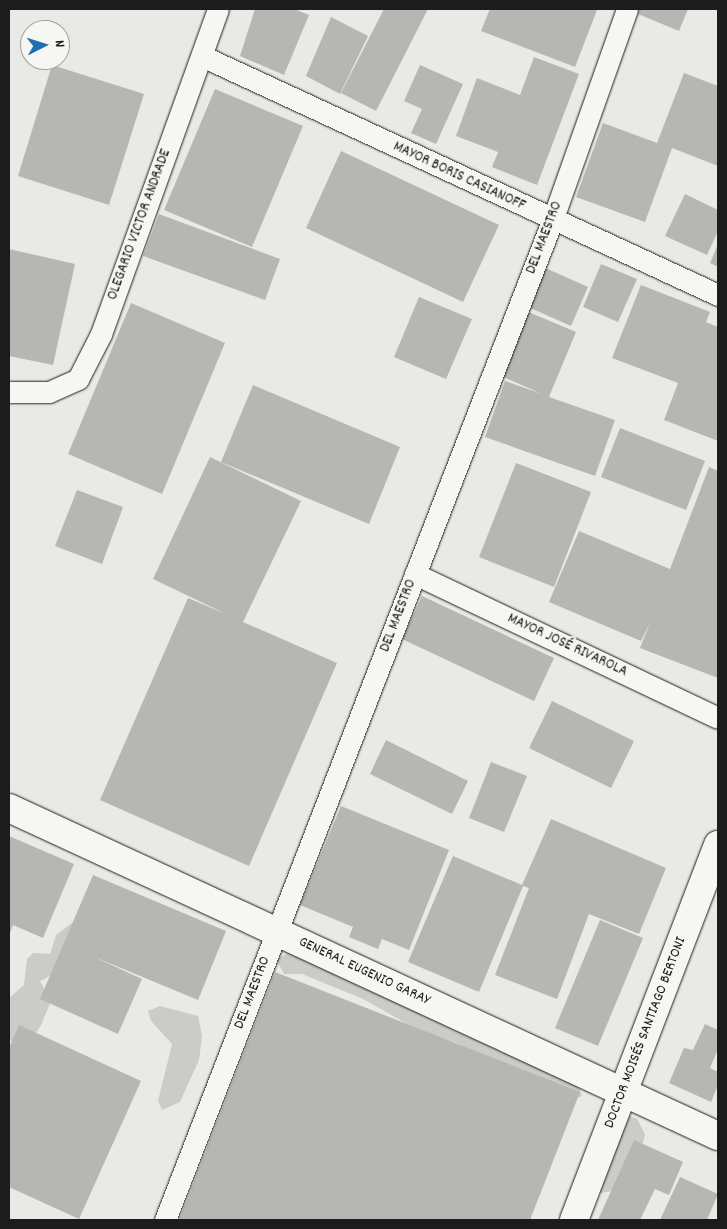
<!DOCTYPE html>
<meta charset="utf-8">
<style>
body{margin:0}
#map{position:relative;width:727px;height:1229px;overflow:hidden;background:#e9e9e5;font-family:Dekko,sans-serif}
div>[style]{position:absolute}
.green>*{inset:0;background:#cbcbc7}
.building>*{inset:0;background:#b6b6b3}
.roads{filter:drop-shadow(0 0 1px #1c1c1c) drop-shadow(0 0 1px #1c1c1c)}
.street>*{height:21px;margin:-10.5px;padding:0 10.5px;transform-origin:10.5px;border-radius:10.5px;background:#f6f6f2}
.secondary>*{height:28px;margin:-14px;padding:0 14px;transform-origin:14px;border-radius:14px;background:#f6f6f2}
span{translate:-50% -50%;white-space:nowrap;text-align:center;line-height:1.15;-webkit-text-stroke:4px #f6f6f2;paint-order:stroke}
.street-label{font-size:15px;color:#1c1c1c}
.frame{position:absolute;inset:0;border:10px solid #1c1c1c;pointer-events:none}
.north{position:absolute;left:20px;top:20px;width:50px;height:50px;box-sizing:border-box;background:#f6f6f2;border:1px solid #9f9f9c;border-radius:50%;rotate:85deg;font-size:14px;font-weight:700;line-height:20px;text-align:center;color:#1c1c1c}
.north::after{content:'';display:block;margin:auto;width:18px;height:22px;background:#1f6fb2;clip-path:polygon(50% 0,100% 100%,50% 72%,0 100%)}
</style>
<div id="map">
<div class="green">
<div style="clip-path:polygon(81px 904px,63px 969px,40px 981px,51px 1001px,41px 1025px,32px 1039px,9px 1041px,9px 998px,24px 985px,27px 959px,33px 953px,50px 954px,56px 935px,77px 919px)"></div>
<div style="clip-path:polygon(290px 953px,397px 996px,426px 1016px,578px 1084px,582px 1096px,573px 1100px,455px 1042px,425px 1034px,363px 999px,302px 974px,284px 974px,276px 959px)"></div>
<div style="clip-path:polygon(160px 1006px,198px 1016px,202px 1036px,199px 1060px,180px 1102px,162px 1110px,158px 1101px,172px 1044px,151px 1021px,148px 1011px)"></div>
<div style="clip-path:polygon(629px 1116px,637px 1119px,645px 1134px,643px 1143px,619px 1190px,600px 1193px,593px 1187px)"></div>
</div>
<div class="building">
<div style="clip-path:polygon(255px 9px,294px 9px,309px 15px,284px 75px,240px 56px)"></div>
<div style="clip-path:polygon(384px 9px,428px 9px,376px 111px,341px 93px)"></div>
<div style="clip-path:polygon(490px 9px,595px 9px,597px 10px,575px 67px,481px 31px)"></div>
<div style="clip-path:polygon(640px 9px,688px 9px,679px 31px,638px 14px)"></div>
<div style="clip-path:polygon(331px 17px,368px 36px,340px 94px,306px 76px)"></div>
<div style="clip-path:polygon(534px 57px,579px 74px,537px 185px,492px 167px,498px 152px,456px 136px,477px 78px,520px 95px)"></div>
<div style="clip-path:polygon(52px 65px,144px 94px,109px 205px,18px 176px)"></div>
<div style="clip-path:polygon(420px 65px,463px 84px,436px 144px,411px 133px,422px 109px,404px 101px)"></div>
<div style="clip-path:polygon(684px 73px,718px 86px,718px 166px,672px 148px,645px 222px,576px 197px,603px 123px,657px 143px)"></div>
<div style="clip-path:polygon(215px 89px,303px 126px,252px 247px,164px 210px)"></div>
<div style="clip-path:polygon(341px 151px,499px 225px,463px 302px,306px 228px)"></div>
<div style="clip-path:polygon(685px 194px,718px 210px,718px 231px,707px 255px,665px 236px)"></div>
<div style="clip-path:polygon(159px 214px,280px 259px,265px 300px,143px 256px)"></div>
<div style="clip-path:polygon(718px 244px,718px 267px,710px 263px)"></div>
<div style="clip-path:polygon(9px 249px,75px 264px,53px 365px,9px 356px)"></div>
<div style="clip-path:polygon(601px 264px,637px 279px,618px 322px,583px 307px)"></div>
<div style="clip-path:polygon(543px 267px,588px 287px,571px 326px,526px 306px)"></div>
<div style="clip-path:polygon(641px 285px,710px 312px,706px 322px,718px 327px,718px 441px,664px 420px,678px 383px,612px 358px)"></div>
<div style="clip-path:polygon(419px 297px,472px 319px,446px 379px,394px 357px)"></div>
<div style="clip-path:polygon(131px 303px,225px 343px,162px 494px,68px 454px)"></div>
<div style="clip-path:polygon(526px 311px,576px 332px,549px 397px,615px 420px,595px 476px,485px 437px,505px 381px,542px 394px,499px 375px)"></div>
<div style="clip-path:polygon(253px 385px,400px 447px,369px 524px,221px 462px)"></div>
<div style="clip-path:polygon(620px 428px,705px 461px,686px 510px,601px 477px)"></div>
<div style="clip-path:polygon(210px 457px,301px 501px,243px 622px,337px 663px,249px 866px,100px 800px,188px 598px,226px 614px,153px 579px)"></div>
<div style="clip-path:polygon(516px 463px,591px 492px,554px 587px,479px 557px)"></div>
<div style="clip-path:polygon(709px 467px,718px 471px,718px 678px,640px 648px,650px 623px,641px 641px,549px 602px,579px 531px,670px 569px)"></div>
<div style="clip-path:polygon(77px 490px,123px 507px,102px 564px,55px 546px)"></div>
<div style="clip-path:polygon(422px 596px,554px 658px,534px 701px,402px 639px)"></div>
<div style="clip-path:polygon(552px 701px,634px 741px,611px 788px,529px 748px)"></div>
<div style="clip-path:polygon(386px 740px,468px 781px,452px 814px,370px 774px)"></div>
<div style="clip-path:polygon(491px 762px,527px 776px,504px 832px,469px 818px)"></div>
<div style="clip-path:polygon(341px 806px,449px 850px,409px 950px,382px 939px,378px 949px,349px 937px,353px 927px,300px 905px)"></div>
<div style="clip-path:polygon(551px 819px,666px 868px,639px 934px,589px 914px,557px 999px,495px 975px,529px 888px,523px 886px,479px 992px,408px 962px,453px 856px,522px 885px)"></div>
<div style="clip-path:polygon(9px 836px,74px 864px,43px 938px,13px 925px,9px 936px)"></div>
<div style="clip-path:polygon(93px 875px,226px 931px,198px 1000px,92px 956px,142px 979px,118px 1034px,40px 999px)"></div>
<div style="clip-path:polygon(600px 920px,643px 938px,598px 1046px,555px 1028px)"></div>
<div style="clip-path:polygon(275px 972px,580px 1092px,530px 1220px,179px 1220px)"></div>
<div style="clip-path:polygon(705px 1024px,718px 1030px,718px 1049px,710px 1068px,718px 1072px,718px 1085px,711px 1102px,669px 1083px,684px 1048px,693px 1050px)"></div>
<div style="clip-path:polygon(19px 1025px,141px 1081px,79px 1219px,9px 1187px,9px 1048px)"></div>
<div style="clip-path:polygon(634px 1140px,683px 1162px,669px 1195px,655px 1189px,640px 1220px,598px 1220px)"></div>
<div style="clip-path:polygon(680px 1177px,718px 1194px,707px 1220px,660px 1220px)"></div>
</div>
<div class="roads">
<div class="street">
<div style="left:202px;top:56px;width:569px;rotate:24.85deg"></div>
<div style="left:9px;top:392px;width:40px"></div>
<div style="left:49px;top:392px;width:32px;rotate:-24deg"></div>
<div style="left:78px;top:379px;width:51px;rotate:-62.9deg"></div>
<div style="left:101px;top:334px;width:345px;rotate:-70.2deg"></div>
<div style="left:415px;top:574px;width:335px;rotate:25.4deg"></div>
<div style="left:165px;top:1220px;width:1071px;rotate:-68.82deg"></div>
<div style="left:552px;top:221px;width:225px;rotate:-70.5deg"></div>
</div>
<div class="secondary">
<div style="left:9px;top:808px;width:781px;rotate:24.83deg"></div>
<div style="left:574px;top:1220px;width:402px;rotate:-69deg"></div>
</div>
</div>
<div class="street-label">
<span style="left:459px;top:177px;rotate:25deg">MAYOR BORIS CASIANOFF</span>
<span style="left:140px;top:225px;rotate:-70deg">OLEGARIO VICTOR ANDRADE</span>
<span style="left:545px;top:238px;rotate:-69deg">DEL MAESTRO</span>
<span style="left:399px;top:616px;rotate:-69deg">DEL MAESTRO</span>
<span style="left:567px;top:646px;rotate:25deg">MAYOR JOSÉ RIVAROLA</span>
<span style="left:364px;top:972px;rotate:25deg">GENERAL EUGENIO GARAY</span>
<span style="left:253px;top:993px;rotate:-69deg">DEL MAESTRO</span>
<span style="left:646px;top:1033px;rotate:-69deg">DOCTOR MOISÉS SANTIAGO BERTONI</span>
</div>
<div class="frame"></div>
<div class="north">N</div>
</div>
